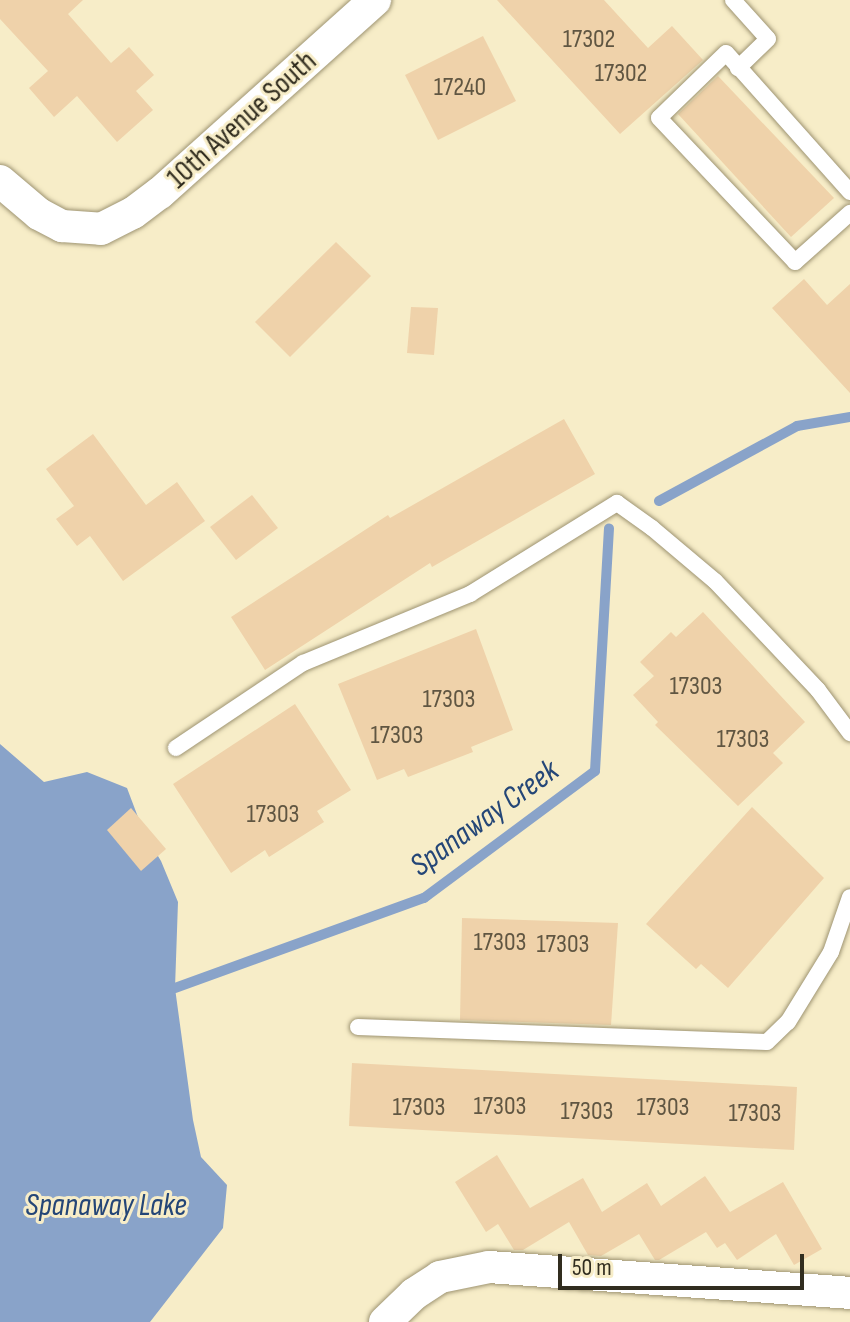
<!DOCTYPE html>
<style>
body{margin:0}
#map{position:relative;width:850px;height:1322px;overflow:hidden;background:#f7edc8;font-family:"Sofia Sans Condensed",sans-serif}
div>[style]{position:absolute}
.water>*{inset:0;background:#89a3c9}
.stream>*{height:10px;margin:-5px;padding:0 5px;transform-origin:5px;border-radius:5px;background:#89a3c9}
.building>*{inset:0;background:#efd2aa}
.roads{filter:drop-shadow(0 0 2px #9e9472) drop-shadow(0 0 2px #9e9472)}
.lane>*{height:16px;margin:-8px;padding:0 8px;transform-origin:8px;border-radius:8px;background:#fff}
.street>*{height:32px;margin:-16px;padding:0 16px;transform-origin:16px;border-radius:16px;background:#fff}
span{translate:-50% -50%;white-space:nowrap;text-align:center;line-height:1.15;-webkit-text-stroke:6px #f7edc8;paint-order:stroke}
.number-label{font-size:26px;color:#605642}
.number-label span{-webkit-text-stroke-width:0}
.street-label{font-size:30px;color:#312d1f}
.water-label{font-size:32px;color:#244677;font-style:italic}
.scale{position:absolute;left:558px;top:1254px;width:246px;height:36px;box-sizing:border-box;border:4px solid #312d1f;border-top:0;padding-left:10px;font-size:24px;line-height:28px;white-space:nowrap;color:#312d1f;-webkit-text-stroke:6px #f7edc8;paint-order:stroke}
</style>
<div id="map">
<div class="water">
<div style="clip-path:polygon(0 744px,44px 782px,87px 772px,127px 788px,144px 833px,161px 861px,178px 902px,175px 988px,193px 1120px,201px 1157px,227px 1185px,223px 1228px,150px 1322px,0 1322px)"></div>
</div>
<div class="stream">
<div style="left:659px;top:501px;width:157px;rotate:-28.5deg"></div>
<div style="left:797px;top:426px;width:54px;rotate:-9.6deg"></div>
<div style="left:175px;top:988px;width:265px;rotate:-19.9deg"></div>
<div style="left:424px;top:898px;width:213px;rotate:-36.6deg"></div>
<div style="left:595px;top:771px;width:243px;rotate:-86.7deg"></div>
</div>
<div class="building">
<div style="clip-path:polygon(0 0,83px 0,68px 14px,111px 63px,129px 47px,154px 75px,136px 91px,153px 110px,117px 142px,77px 96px,54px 117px,29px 88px,48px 71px,0 19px)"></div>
<div style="clip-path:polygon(497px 0,604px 0,648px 48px,672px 26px,703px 60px,620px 134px)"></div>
<div style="clip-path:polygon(483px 36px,516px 101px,438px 140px,405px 75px)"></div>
<div style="clip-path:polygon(718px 76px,834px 198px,791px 237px,678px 114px)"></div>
<div style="clip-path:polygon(336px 242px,371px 276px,290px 357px,255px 322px)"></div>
<div style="clip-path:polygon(804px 279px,827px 305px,850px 284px,850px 393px,772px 308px)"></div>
<div style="clip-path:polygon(411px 307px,438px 308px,434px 355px,407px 353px)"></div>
<div style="clip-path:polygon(564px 419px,595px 474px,432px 567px,430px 563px,265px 670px,231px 617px,388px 515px,390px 518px)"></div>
<div style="clip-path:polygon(93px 434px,146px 505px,177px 482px,205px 521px,123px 581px,90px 536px,77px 546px,56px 519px,74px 506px,46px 469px)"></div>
<div style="clip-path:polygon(252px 495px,278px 528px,236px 560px,210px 527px)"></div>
<div style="clip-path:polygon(703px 612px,805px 722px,773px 753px,783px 763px,738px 806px,655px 725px,658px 722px,633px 695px,654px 676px,640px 662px,671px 632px,676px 637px)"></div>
<div style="clip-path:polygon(476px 629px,513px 730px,471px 747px,473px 752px,408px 777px,404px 769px,377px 780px,338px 684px)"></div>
<div style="clip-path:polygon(295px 704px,351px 790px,317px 811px,324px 822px,269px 857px,265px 850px,231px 873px,173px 784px)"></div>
<div style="clip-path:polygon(752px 807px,824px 878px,728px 988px,701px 964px,696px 969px,646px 924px)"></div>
<div style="clip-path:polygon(131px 808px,166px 849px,141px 871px,107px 830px)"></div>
<div style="clip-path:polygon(462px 918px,618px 923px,611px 1025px,460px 1020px)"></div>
<div style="clip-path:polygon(352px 1063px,797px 1087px,794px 1150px,349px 1126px)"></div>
<div style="clip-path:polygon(497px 1155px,530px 1208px,583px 1178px,602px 1212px,647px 1183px,661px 1206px,705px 1176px,730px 1212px,783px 1182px,822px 1249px,794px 1265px,776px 1234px,737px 1260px,725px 1243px,717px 1248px,706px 1232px,659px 1260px,655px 1260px,639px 1234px,601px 1256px,588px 1255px,569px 1222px,523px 1250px,514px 1250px,498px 1224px,486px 1232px,455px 1182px)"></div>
</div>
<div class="roads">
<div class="lane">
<div style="left:733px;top:0;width:52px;rotate:48.1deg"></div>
<div style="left:768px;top:39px;width:42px;rotate:136deg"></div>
<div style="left:850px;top:192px;width:186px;rotate:-131.7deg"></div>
<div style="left:726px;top:53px;width:93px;rotate:135.9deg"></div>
<div style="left:659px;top:118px;width:198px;rotate:46.6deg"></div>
<div style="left:795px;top:262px;width:74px;rotate:-41.7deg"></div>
<div style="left:176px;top:748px;width:153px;rotate:-33.8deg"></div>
<div style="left:303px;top:663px;width:181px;rotate:-22.4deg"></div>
<div style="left:470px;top:594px;width:173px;rotate:-31.8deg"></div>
<div style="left:617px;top:503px;width:43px;rotate:35.5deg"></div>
<div style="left:652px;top:528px;width:82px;rotate:40.1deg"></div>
<div style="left:715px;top:581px;width:150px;rotate:46.6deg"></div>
<div style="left:818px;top:690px;width:54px;rotate:53.3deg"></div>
<div style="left:358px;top:1027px;width:409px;rotate:2.1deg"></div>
<div style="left:767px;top:1042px;width:29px;rotate:-44deg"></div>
<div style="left:788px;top:1022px;width:82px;rotate:-58.4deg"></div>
<div style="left:831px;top:952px;width:58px;rotate:-70.9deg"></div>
</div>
<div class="street">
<div style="left:0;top:181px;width:51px;rotate:40.2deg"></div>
<div style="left:39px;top:214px;width:26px;rotate:28deg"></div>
<div style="left:62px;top:226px;width:39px;rotate:4deg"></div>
<div style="left:101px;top:229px;width:36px;rotate:-27deg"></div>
<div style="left:133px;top:213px;width:34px;rotate:-37deg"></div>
<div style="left:160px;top:193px;width:289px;rotate:-41.9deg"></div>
<div style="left:385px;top:1322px;width:40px;rotate:-44deg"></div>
<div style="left:414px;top:1294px;width:31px;rotate:-33deg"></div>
<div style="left:440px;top:1277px;width:50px;rotate:-11.5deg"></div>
<div style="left:489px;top:1267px;width:362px;rotate:4.1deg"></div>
</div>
</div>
<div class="number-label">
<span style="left:589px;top:40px">17302</span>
<span style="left:621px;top:74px">17302</span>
<span style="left:460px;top:88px">17240</span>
<span style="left:696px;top:687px">17303</span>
<span style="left:449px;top:700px">17303</span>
<span style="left:397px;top:736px">17303</span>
<span style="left:743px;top:740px">17303</span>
<span style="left:273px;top:815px">17303</span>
<span style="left:500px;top:943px">17303</span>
<span style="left:563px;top:945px">17303</span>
<span style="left:500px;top:1107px">17303</span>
<span style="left:419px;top:1108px">17303</span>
<span style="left:663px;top:1108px">17303</span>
<span style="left:587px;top:1112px">17303</span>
<span style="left:755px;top:1114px">17303</span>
</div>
<div class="street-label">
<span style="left:242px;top:120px;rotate:-42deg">10th Avenue South</span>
</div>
<div class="water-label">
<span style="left:485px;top:819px;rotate:-36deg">Spanaway Creek</span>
<span style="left:106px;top:1206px">Spanaway Lake</span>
</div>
<div class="scale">50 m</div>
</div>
